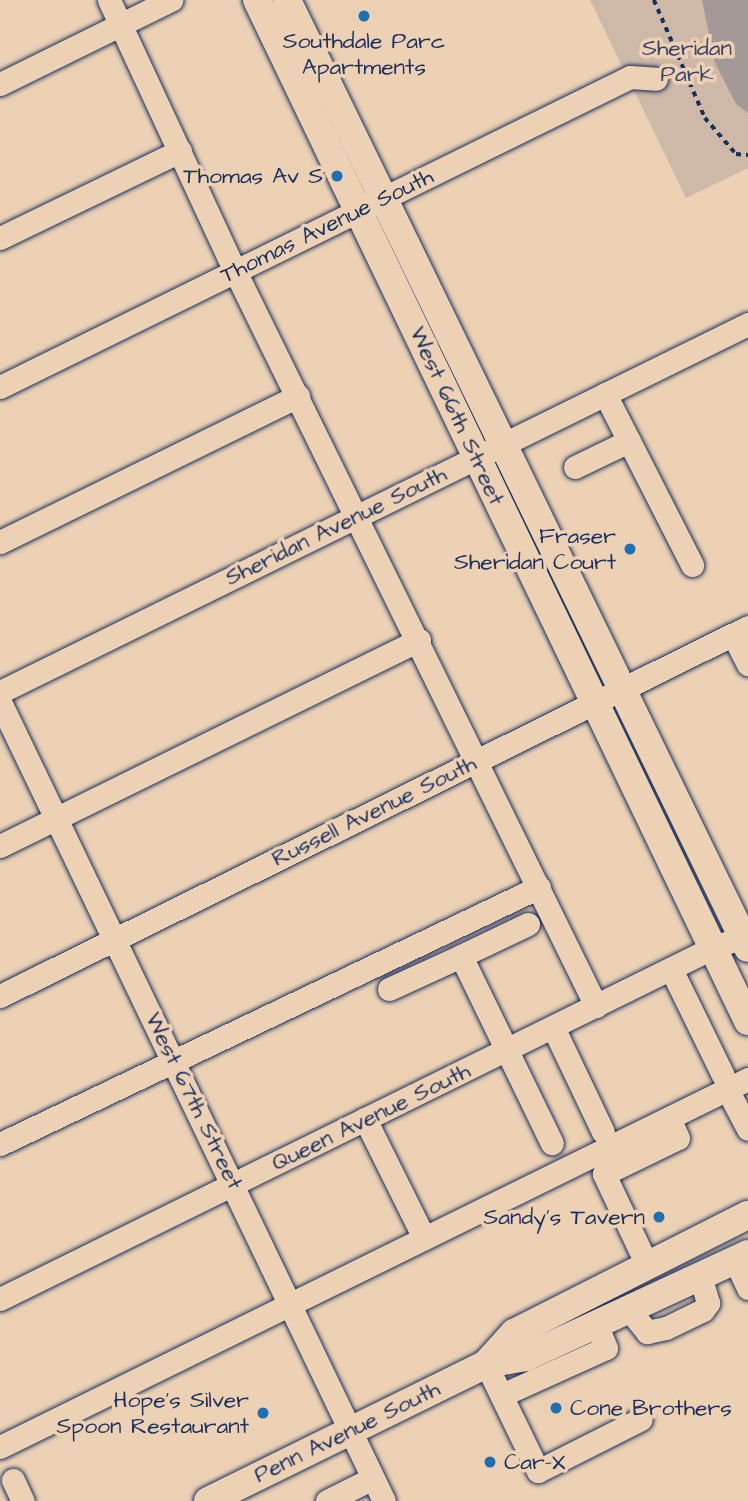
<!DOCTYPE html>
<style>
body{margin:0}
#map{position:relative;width:748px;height:1501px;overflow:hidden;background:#ecd1b4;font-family:"Architects Daughter",sans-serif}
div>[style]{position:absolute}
.green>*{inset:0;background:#ceb9a8}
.water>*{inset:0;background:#a49996}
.path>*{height:3.5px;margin-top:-1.75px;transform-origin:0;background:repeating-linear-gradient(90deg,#1b2f5e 0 5px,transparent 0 10px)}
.roads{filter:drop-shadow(0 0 2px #1b2f5e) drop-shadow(0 0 2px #1b2f5e)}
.minor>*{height:23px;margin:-11.5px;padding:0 11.5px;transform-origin:11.5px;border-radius:11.5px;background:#ecd1b4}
.major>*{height:28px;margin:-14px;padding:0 14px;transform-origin:14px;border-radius:14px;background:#ecd1b4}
.dots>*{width:19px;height:19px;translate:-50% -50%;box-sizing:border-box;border:4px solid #ecd1b4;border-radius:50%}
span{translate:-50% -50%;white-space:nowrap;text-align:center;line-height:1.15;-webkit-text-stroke:7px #ecd1b4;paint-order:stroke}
.poi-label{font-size:23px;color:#1b2f5e}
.right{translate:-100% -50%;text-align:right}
.left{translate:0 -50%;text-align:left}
.park-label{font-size:23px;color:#364469}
.street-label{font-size:23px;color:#1b2f5e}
</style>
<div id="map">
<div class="green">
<div style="clip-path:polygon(590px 0,748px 0,748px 168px,686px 198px)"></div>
</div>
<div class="water">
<div style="clip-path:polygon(702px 0,748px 0,748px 113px,736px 104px,715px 63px)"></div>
</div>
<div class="path">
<div style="left:654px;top:0;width:129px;rotate:66.6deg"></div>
<div style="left:705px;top:118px;width:48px;rotate:49.3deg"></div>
<div style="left:736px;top:154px;width:12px;rotate:5deg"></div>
</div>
<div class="roads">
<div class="minor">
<div style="left:109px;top:0;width:299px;rotate:65.1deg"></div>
<div style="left:235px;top:271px;width:819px;rotate:63.84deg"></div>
<div style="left:0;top:84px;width:191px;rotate:-26.2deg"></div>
<div style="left:0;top:238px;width:200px;rotate:-25.8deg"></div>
<div style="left:0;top:387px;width:702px;rotate:-26.2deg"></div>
<div style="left:630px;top:77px;width:26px;rotate:4deg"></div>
<div style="left:605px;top:394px;width:192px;rotate:63deg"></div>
<div style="left:575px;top:467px;width:60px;rotate:-25.7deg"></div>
<div style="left:0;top:542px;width:332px;rotate:-26.1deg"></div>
<div style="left:733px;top:635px;width:33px;rotate:63deg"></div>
<div style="left:0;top:692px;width:834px;rotate:-26.2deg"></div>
<div style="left:0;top:702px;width:886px;rotate:64.33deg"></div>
<div style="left:0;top:846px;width:467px;rotate:-26.2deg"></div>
<div style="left:528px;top:924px;width:74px;rotate:154.5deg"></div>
<div style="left:461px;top:956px;width:208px;rotate:64.1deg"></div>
<div style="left:671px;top:969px;width:118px;rotate:63.9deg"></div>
<div style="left:389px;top:989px;width:79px;rotate:-24.6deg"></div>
<div style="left:0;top:996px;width:834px;rotate:-26.26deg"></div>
<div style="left:553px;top:1027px;width:116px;rotate:64.5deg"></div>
<div style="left:727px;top:1089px;width:45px;rotate:62.3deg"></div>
<div style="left:365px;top:1119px;width:133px;rotate:63.6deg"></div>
<div style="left:0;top:1144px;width:597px;rotate:-25.49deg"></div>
<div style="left:735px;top:1260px;width:31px;rotate:65deg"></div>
<div style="left:647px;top:1265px;width:101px;rotate:-115.3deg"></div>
<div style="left:604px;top:1174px;width:82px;rotate:-25.9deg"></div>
<div style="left:678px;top:1138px;width:22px;rotate:-114deg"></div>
<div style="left:0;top:1299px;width:794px;rotate:-26.24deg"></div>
<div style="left:712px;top:948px;width:38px;rotate:-20deg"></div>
<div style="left:631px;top:1312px;width:26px;rotate:51deg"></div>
<div style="left:647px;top:1332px;width:19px;rotate:-12deg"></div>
<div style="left:666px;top:1328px;width:41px;rotate:-25.9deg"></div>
<div style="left:703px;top:1310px;width:9px;rotate:-54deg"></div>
<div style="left:708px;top:1303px;width:26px;rotate:-106deg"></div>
<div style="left:486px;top:1364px;width:119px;rotate:64.1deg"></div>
<div style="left:538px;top:1471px;width:115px;rotate:-26.8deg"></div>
<div style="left:502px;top:1395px;width:114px;rotate:-24.3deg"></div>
<div style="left:606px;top:1348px;width:24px;rotate:-112deg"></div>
<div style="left:0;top:1447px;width:834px;rotate:-26.2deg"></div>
<div style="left:13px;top:1480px;width:23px;rotate:65deg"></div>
<div style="left:327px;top:1501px;width:51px;rotate:-26.6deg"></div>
</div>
<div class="major">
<div style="left:257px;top:0;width:1133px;rotate:64.32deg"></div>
<div style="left:287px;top:0;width:1054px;rotate:64.07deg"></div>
<div style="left:486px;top:1364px;width:42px;rotate:-47.9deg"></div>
<div style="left:514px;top:1333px;width:262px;rotate:-26.8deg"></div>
<div style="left:208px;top:1501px;width:310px;rotate:-26.2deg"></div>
<div style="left:486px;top:1364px;width:41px;rotate:-9.9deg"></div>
<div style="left:526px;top:1357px;width:245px;rotate:-24.9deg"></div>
</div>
</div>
<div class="dots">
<div style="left:364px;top:16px;background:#1f6fb2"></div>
<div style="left:337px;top:176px;background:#1f6fb2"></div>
<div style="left:630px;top:549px;background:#1f6fb2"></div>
<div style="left:659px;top:1217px;background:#1f6fb2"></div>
<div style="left:556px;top:1408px;background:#1f6fb2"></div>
<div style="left:263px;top:1413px;background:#1f6fb2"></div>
<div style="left:490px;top:1462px;background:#1f6fb2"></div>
</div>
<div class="poi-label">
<span style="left:364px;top:54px">Southdale Parc<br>Apartments</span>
<span class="right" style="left:323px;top:176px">Thomas Av S</span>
<span class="right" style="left:616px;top:549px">Fraser<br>Sheridan Court</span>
<span class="right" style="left:645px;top:1217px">Sandy's Tavern</span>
<span class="right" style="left:249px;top:1413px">Hope's Silver<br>Spoon Restaurant</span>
<span class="left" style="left:570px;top:1408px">Cone Brothers</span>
<span class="left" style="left:504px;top:1462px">Car-X</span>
</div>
<div class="park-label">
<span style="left:687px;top:61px">Sheridan<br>Park</span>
</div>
<div class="street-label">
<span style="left:327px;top:226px;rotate:-26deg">Thomas Avenue South</span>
<span style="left:457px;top:416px;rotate:65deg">West 66th Street</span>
<span style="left:336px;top:526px;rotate:-26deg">Sheridan Avenue South</span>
<span style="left:374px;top:811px;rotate:-26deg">Russell Avenue South</span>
<span style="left:194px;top:1101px;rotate:64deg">West 67th Street</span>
<span style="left:371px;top:1117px;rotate:-26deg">Queen Avenue South</span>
<span style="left:347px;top:1432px;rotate:-26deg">Penn Avenue South</span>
</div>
</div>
